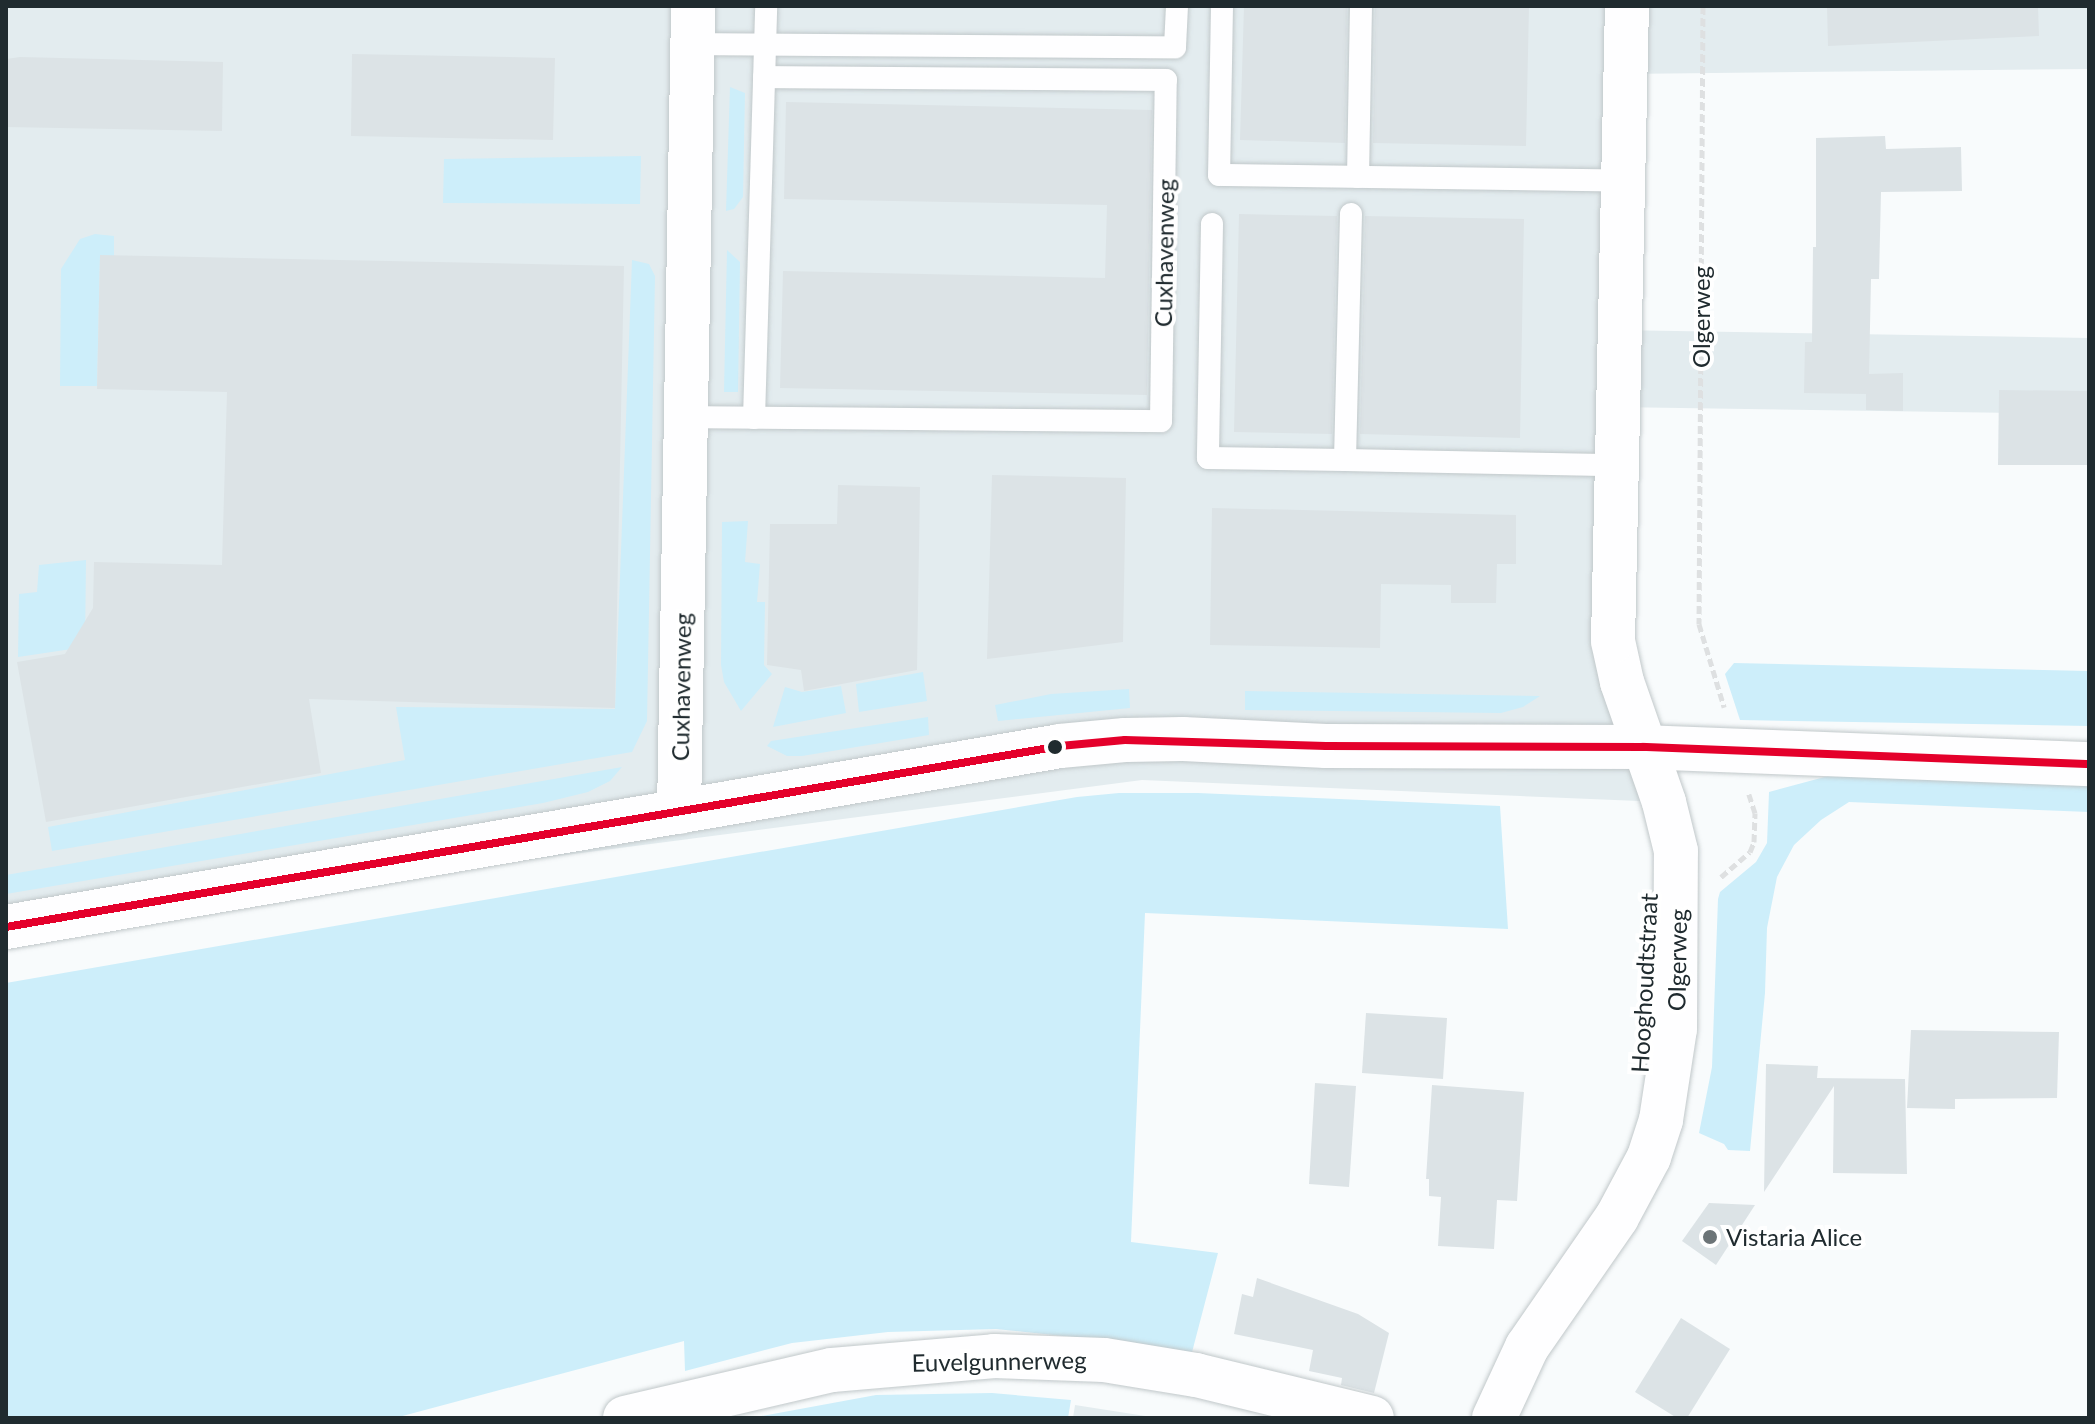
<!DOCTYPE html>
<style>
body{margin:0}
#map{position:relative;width:2095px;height:1424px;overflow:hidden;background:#f8fbfc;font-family:Lato,sans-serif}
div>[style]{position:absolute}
.built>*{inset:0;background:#e3ecef}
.green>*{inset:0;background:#cdeefa}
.building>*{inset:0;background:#dce3e6}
.path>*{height:5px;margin-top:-2.5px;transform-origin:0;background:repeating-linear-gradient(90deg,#dee0e1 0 8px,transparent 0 12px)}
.roads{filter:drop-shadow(0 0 2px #c1c8ca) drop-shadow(0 0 2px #c1c8ca)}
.service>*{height:22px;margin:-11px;padding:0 11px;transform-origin:11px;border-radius:11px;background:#fefeff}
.minor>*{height:44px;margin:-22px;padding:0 22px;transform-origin:22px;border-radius:22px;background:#fefeff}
.tertiary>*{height:44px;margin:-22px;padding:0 22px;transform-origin:22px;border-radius:22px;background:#fefeff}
.bus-1>*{height:8px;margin:-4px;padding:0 4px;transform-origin:4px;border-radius:4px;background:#e4002b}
.dots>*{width:22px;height:22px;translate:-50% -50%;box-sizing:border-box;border:4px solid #fff;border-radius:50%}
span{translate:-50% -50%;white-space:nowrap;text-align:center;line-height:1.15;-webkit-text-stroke:8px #fff;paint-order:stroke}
.street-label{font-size:24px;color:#202b2f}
.poi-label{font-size:24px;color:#202b2f}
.left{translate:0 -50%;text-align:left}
.frame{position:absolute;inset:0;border:8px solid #202b2f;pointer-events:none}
</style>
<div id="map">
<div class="built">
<div style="clip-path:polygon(6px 6px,2089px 6px,2089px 69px,1624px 74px,1616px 330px,2089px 338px,2089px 414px,1614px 407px,1614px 632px,1663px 802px,1142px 780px,6px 928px)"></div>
<div style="clip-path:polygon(1075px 1405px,1158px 1418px,1073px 1418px)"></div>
</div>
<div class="green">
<div style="clip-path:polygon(730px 87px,745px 93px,743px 197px,734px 209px,726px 211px)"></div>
<div style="clip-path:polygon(641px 156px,640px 204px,443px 203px,444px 159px)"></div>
<div style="clip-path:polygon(95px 234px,114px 236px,114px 256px,100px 256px,97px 386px,60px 386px,61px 269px,80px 239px)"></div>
<div style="clip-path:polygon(727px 250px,740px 262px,738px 392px,724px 392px)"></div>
<div style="clip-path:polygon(632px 260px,649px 264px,655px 276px,647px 721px,632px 752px,52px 851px,48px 827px,405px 760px,396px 707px,615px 709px)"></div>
<div style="clip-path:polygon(748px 521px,745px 562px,760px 564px,757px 602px,765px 602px,764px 665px,772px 674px,741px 711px,724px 682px,721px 665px,722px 522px)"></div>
<div style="clip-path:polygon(86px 560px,85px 647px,18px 657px,19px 594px,37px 592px,39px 565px)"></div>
<div style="clip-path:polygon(1734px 663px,2089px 671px,2089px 726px,1740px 720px,1725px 674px)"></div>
<div style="clip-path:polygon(923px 672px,927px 701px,859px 712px,856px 684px)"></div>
<div style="clip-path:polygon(841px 686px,846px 713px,773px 727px,785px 687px,802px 692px)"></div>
<div style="clip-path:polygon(1129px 689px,1130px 708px,998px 721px,995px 705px,1051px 694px)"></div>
<div style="clip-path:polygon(1245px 691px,1540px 696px,1523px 707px,1501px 713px,1245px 710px)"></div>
<div style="clip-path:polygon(928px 717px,929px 735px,802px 756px,787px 756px,767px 746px,771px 741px)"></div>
<div style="clip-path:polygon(622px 767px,610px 781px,588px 792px,543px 803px,6px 894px,6px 875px)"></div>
<div style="clip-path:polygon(1832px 775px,2089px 784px,2089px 812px,1849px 802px,1821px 820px,1794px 845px,1777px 877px,1767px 928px,1765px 993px,1750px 1151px,1728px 1150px,1724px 1144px,1699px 1133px,1712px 1067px,1718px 899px,1720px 892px,1756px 862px,1767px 843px,1769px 792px)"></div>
<div style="clip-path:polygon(1119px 793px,1198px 793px,1500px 806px,1508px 929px,1145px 913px,1131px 1242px,1218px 1253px,1191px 1356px,1091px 1339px,996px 1329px,888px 1332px,792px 1343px,685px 1371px,684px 1341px,395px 1418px,6px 1418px,6px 983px,1077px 797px)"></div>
<div style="clip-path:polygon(992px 1393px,1071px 1400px,1068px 1418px,751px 1418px,876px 1395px)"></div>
</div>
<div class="building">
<div style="clip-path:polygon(1244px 6px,1347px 6px,1345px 143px,1240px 140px)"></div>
<div style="clip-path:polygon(1375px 6px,1529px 6px,1526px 146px,1373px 143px)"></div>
<div style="clip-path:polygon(1827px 6px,2038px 6px,2039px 36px,1828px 46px)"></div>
<div style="clip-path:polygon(352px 54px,555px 58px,553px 140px,351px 136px)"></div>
<div style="clip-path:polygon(20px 57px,223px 62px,222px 131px,6px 127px,6px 59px)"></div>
<div style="clip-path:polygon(786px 102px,1152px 110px,1147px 395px,780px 388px,783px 271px,1105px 278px,1107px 205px,784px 199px)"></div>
<div style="clip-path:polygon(1885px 136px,1886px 149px,1961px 147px,1962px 191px,1881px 192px,1879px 279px,1871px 279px,1869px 374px,1903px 373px,1903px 411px,1866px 410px,1866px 394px,1804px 393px,1805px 342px,1812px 342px,1813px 247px,1816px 247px,1816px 138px)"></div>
<div style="clip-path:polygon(1239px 214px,1337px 216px,1332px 434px,1234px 432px)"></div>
<div style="clip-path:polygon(1365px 216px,1524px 219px,1520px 438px,1360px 434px)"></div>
<div style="clip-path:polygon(100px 255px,624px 266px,615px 708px,309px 699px,321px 773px,46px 822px,17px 662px,65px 654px,93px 608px,94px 562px,222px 565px,227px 392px,97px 389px)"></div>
<div style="clip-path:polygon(1999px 390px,2089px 391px,2089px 465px,1998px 465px)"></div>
<div style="clip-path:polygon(992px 475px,1126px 478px,1123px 642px,987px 659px)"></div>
<div style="clip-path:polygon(838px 485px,920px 487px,917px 670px,804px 691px,801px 670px,767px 665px,770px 524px,837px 524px)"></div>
<div style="clip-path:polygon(1212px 508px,1516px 515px,1516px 564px,1497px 564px,1496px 603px,1451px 603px,1451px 585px,1381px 584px,1380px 648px,1210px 645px)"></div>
<div style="clip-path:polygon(1366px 1013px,1447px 1018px,1443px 1079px,1362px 1073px)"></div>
<div style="clip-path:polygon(1911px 1030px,2059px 1032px,2057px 1098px,1955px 1099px,1955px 1109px,1907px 1108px)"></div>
<div style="clip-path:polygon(1766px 1064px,1818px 1066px,1817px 1078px,1905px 1079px,1907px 1174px,1833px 1173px,1834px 1086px,1764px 1192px)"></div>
<div style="clip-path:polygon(1315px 1083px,1356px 1086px,1349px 1187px,1309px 1184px)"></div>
<div style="clip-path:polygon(1432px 1085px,1524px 1092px,1517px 1201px,1497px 1200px,1494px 1249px,1438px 1246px,1441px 1197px,1429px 1196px,1429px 1179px,1426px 1179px)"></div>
<div style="clip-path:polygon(1709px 1203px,1755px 1205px,1716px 1265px,1682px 1241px)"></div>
<div style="clip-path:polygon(1257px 1278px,1358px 1314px,1389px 1333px,1374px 1393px,1341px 1385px,1342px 1378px,1309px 1371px,1313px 1350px,1234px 1334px,1242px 1294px,1253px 1297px)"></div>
<div style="clip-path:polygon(1681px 1318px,1730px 1349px,1687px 1418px,1677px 1418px,1635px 1392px)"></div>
</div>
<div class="path">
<div style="left:1703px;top:6px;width:618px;rotate:90.37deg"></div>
<div style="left:1699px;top:624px;width:87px;rotate:73.2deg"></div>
<div style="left:1721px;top:877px;width:38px;rotate:-41deg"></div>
<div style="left:1750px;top:852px;width:11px;rotate:-68deg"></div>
<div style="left:1754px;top:842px;width:29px;rotate:-88deg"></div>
<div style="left:1755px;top:813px;width:20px;rotate:-108deg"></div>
</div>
<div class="roads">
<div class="service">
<div style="left:1222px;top:6px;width:169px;rotate:91deg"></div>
<div style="left:1219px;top:175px;width:405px;rotate:0.8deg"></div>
<div style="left:692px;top:44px;width:483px;rotate:0.4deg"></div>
<div style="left:1175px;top:47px;width:41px;rotate:-87.2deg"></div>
<div style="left:1358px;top:177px;width:171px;rotate:-89deg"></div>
<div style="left:1351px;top:214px;width:246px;rotate:91.4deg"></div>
<div style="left:1345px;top:460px;width:271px;rotate:1.1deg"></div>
<div style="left:1212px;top:224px;width:234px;rotate:91deg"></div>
<div style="left:1208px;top:458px;width:137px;rotate:0.8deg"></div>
<div style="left:685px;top:417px;width:476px;rotate:0.5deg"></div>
<div style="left:1161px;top:421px;width:341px;rotate:-89.2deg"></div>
<div style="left:1166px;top:80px;width:402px;rotate:-179.6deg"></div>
<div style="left:754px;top:418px;width:412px;rotate:-88.3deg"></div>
</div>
<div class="minor">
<div style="left:679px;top:812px;width:806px;rotate:-89deg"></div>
<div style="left:6px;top:927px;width:1069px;rotate:-9.74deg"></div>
<div style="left:1060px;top:746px;width:65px;rotate:-5.3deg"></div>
<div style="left:1125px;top:740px;width:58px;rotate:-1deg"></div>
<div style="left:1183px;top:739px;width:143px;rotate:2.8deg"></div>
<div style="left:1326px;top:746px;width:318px;rotate:0.2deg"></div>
<div style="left:1644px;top:747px;width:445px;rotate:2.2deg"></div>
<div style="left:625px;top:1418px;width:212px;rotate:-13.1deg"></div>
<div style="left:832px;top:1370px;width:163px;rotate:-4.9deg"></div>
<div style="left:994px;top:1356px;width:110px;rotate:2.1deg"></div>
<div style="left:1104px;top:1360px;width:93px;rotate:9.3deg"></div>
<div style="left:1196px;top:1375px;width:181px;rotate:13.7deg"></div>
</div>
<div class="tertiary">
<div style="left:1494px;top:1418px;width:78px;rotate:-65.1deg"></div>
<div style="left:1527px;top:1347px;width:158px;rotate:-55.3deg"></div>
<div style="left:1617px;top:1217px;width:68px;rotate:-61.9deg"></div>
<div style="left:1649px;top:1157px;width:39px;rotate:-72deg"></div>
<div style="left:1661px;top:1120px;width:92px;rotate:-81.3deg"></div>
<div style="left:1675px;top:1029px;width:178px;rotate:-89.7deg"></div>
<div style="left:1676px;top:851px;width:50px;rotate:-103.8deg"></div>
<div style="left:1664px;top:802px;width:127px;rotate:-109.3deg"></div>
<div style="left:1622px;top:682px;width:42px;rotate:-102.4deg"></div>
<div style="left:1613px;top:641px;width:635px;rotate:-88.74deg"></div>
</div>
</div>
<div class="bus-1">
<div style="left:6px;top:927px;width:1069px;rotate:-9.74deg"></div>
<div style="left:1060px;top:746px;width:65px;rotate:-5.3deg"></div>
<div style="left:1125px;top:740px;width:201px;rotate:1.7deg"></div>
<div style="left:1326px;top:746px;width:318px;rotate:0.2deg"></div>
<div style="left:1644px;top:747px;width:445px;rotate:2.2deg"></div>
</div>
<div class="dots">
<div style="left:1055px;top:747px;background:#202b2f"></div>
<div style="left:1710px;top:1237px;background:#6c7477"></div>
</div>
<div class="street-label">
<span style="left:1164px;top:253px;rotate:-89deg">Cuxhavenweg</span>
<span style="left:1701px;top:317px;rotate:-90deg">Olgerweg</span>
<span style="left:681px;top:687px;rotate:-89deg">Cuxhavenweg</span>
<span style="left:1677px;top:960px;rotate:-89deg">Olgerweg</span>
<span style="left:1644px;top:983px;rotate:-87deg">Hooghoudtstraat</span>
<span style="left:999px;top:1361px;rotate:-1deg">Euvelgunnerweg</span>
</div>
<div class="poi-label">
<span class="left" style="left:1726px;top:1237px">Vistaria Alice</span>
</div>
<div class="frame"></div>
</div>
